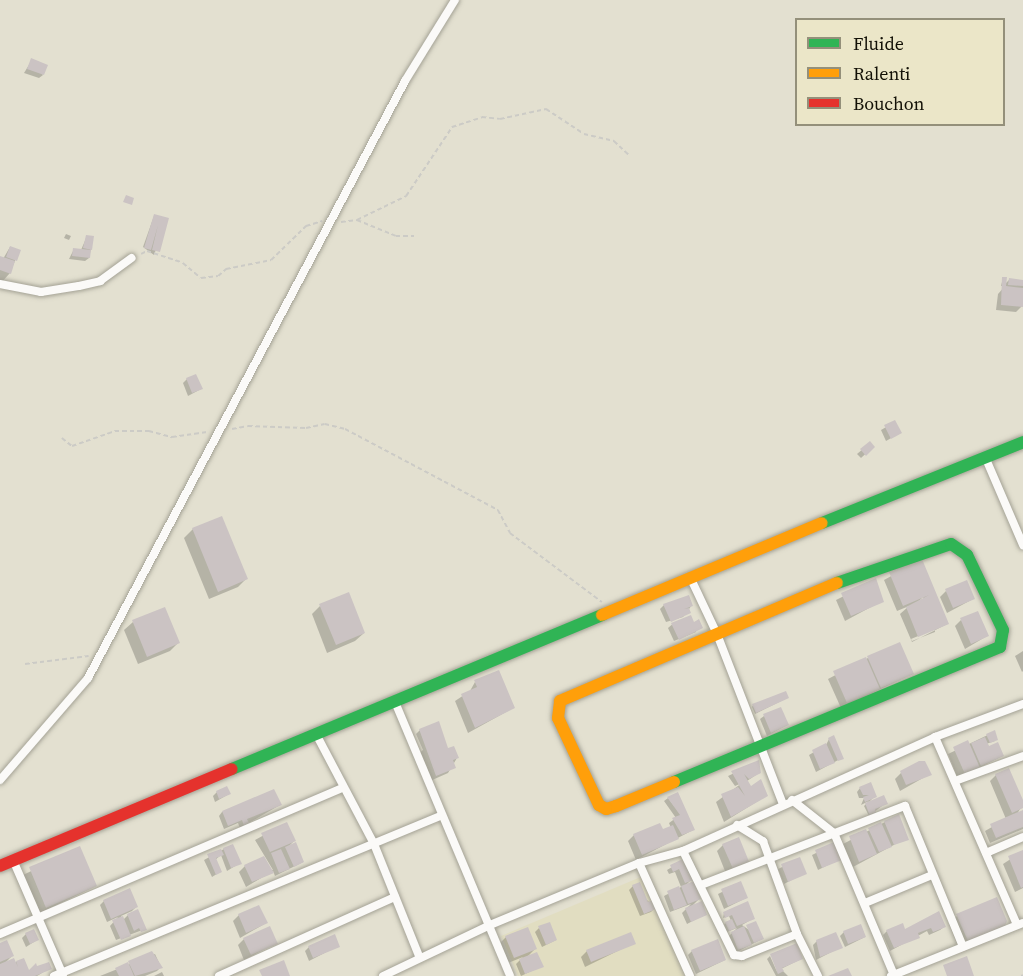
<!DOCTYPE html>
<style>
body{margin:0}
#map{position:relative;width:1023px;height:976px;overflow:hidden;background:#e3e0d0;font-family:"Source Serif 4",serif}
div>[style]{position:absolute}
.built>*{inset:0;background:#e1ddc1}
.shadow>*{inset:0;background:#0003}
.building>*{inset:0;background:#cbc3c3}
.path>*{height:1.5px;margin-top:-0.75px;transform-origin:0;background:repeating-linear-gradient(90deg,#cccbc6 0 4.5px,transparent 0 7.5px)}
.roads{filter:drop-shadow(0 0 2px #a4a295) drop-shadow(0 0 2px #a4a295)}
.street>*{height:8px;margin:-4px;padding:0 4px;transform-origin:4px;border-radius:4px;background:#fbfaf8}
.fast>*{height:12px;margin:-6px;padding:0 6px;transform-origin:6px;border-radius:6px;background:#30b455}
.slow>*{height:12px;margin:-6px;padding:0 6px;transform-origin:6px;border-radius:6px;background:#ff9f0a}
.jam>*{height:12px;margin:-6px;padding:0 6px;transform-origin:6px;border-radius:6px;background:#e5322d}
span{translate:-50% -50%;white-space:nowrap;text-align:center;line-height:1.15;-webkit-text-stroke:4.5px #ebe6c8;paint-order:stroke}
.legend{position:absolute;left:795px;top:18px;width:210px;height:108px;box-sizing:border-box;background:#ebe6c8;border:2px solid #94907a;margin:0;padding:8px 10px;list-style:none;font-size:18px;color:#121006}
.legend li{display:flex;align-items:center;gap:12px;height:30px}
.legend b{width:30px;border:2px solid #94907a}
</style>
<div id="map">
<div class="built">
<div style="clip-path:polygon(643px 876px,685px 976px,518px 976px,501px 936px)"></div>
</div>
<div class="shadow">
<div style="clip-path:polygon(32px 60px,43px 75px,39px 78px,24px 73px)"></div>
<div style="clip-path:polygon(154px 216px,167px 219px,154px 255px,143px 247px)"></div>
<div style="clip-path:polygon(66px 234px,71px 236px,69px 240px,64px 238px)"></div>
<div style="clip-path:polygon(87px 236px,93px 238px,89px 258px,85px 261px,69px 259px,74px 249px,81px 250px)"></div>
<div style="clip-path:polygon(10px 247px,19px 251px,10px 273px,0 284px,0 258px,3px 259px)"></div>
<div style="clip-path:polygon(1003px 278px,1005px 284px,1009px 280px,1023px 281px,1023px 305px,1016px 312px,996px 310px,998px 294px,1005px 286px,1001px 286px)"></div>
<div style="clip-path:polygon(187px 379px,201px 389px,188px 396px,183px 383px)"></div>
<div style="clip-path:polygon(895px 422px,900px 433px,886px 441px,881px 430px)"></div>
<div style="clip-path:polygon(870px 443px,873px 447px,861px 458px,857px 454px)"></div>
<div style="clip-path:polygon(193px 529px,246px 579px,238px 587px,209px 599px,184px 538px)"></div>
<div style="clip-path:polygon(evenodd,913px 564px,947px 624px,912px 642px,900px 614px,909px 606px,897px 611px,884px 580px,913px 564px,923px 597px,925px 601px,915px 605px,923px 597px,913px 564px,935px 629px,935px 632px,912px 641px,911px 639px,935px 629px)"></div>
<div style="clip-path:polygon(876px 580px,882px 601px,845px 621px,836px 600px)"></div>
<div style="clip-path:polygon(946px 591px,973px 599px,947px 613px,940px 597px)"></div>
<div style="clip-path:polygon(664px 605px,692px 605px,683px 617px,666px 622px,660px 609px)"></div>
<div style="clip-path:polygon(320px 606px,364px 633px,355px 641px,327px 653px,312px 614px)"></div>
<div style="clip-path:polygon(961px 620px,987px 636px,965px 649px,955px 626px)"></div>
<div style="clip-path:polygon(133px 622px,178px 643px,170px 651px,138px 664px,124px 630px)"></div>
<div style="clip-path:polygon(675px 622px,696px 630px,696px 632px,674px 641px,668px 628px)"></div>
<div style="clip-path:polygon(1023px 651px,1023px 671px,1022px 672px,1015px 656px)"></div>
<div style="clip-path:polygon(868px 658px,912px 674px,841px 708px,828px 679px)"></div>
<div style="clip-path:polygon(475px 682px,513px 708px,468px 733px,455px 701px,470px 691px)"></div>
<div style="clip-path:polygon(787px 698px,755px 714px,752px 707px,753px 705px)"></div>
<div style="clip-path:polygon(764px 716px,787px 725px,767px 736px,760px 719px)"></div>
<div style="clip-path:polygon(420px 730px,457px 758px,448px 773px,430px 781px,418px 754px,423px 750px,416px 734px)"></div>
<div style="clip-path:polygon(994px 732px,995px 741px,986px 744px,1002px 756px,958px 779px,948px 754px)"></div>
<div style="clip-path:polygon(829px 739px,842px 758px,816px 772px,809px 755px,826px 745px)"></div>
<div style="clip-path:polygon(758px 762px,759px 773px,747px 781px,750px 788px,766px 796px,724px 822px,716px 802px,742px 783px,735px 786px,728px 776px)"></div>
<div style="clip-path:polygon(901px 773px,930px 774px,900px 791px,895px 779px)"></div>
<div style="clip-path:polygon(996px 775px,1023px 804px,1017px 814px,1023px 811px,1023px 829px,990px 843px,985px 831px,1006px 819px,990px 781px)"></div>
<div style="clip-path:polygon(860px 788px,875px 796px,868px 803px,886px 803px,869px 816px,864px 806px,869px 801px,861px 805px,864px 798px,859px 798px,857px 792px)"></div>
<div style="clip-path:polygon(217px 792px,229px 794px,215px 802px,213px 796px)"></div>
<div style="clip-path:polygon(668px 798px,693px 830px,636px 860px,628px 841px,634px 835px,662px 832px,671px 828px,669px 823px,676px 818px,664px 801px)"></div>
<div style="clip-path:polygon(280px 805px,240px 828px,238px 823px,224px 829px,219px 816px,222px 812px)"></div>
<div style="clip-path:polygon(885px 822px,903px 840px,853px 867px,843px 844px)"></div>
<div style="clip-path:polygon(286px 823px,294px 841px,287px 848px,303px 862px,275px 876px,273px 871px,246px 887px,239px 872px,245px 866px,273px 870px,255px 840px)"></div>
<div style="clip-path:polygon(834px 844px,840px 859px,818px 870px,812px 855px)"></div>
<div style="clip-path:polygon(723px 845px,748px 864px,727px 876px,717px 851px)"></div>
<div style="clip-path:polygon(79px 848px,96px 886px,40px 913px,23px 875px)"></div>
<div style="clip-path:polygon(224px 849px,240px 863px,227px 871px,221px 855px,215px 860px,220px 872px,212px 877px,204px 860px)"></div>
<div style="clip-path:polygon(1023px 851px,1023px 888px,1015px 892px,1003px 864px)"></div>
<div style="clip-path:polygon(799px 859px,805px 873px,784px 884px,778px 869px)"></div>
<div style="clip-path:polygon(684px 860px,692px 879px,685px 886px,699px 899px,690px 908px,706px 914px,687px 924px,682px 913px,691px 904px,670px 912px,664px 896px,681px 887px,675px 872px,669px 874px,667px 870px)"></div>
<div style="clip-path:polygon(740px 883px,746px 898px,724px 909px,718px 894px)"></div>
<div style="clip-path:polygon(633px 886px,655px 908px,651px 912px,640px 916px,629px 890px)"></div>
<div style="clip-path:polygon(evenodd,104px 901px,136px 907px,128px 915px,145px 929px,116px 940px,110px 926px,118px 917px,107px 922px,100px 905px,104px 901px,132px 911px,123px 920px,121px 916px,132px 911px)"></div>
<div style="clip-path:polygon(724px 913px,754px 918px,742px 925px,762px 939px,735px 953px,728px 937px,737px 928px,727px 932px,724px 924px,731px 921px,729px 916px,723px 918px)"></div>
<div style="clip-path:polygon(939px 913px,944px 927px,940px 930px,929px 935px,927px 931px,890px 951px,883px 935px,887px 931px,904px 931px)"></div>
<div style="clip-path:polygon(239px 915px,266px 923px,240px 938px,233px 921px)"></div>
<div style="clip-path:polygon(957px 916px,1004px 925px,959px 949px,949px 924px)"></div>
<div style="clip-path:polygon(539px 928px,556px 940px,542px 947px,535px 932px)"></div>
<div style="clip-path:polygon(844px 932px,865px 937px,845px 947px,840px 936px)"></div>
<div style="clip-path:polygon(26px 934px,37px 940px,26px 947px,22px 938px)"></div>
<div style="clip-path:polygon(506px 937px,535px 949px,526px 958px,542px 966px,521px 976px,516px 964px,523px 957px,508px 963px,500px 943px)"></div>
<div style="clip-path:polygon(244px 939px,276px 943px,244px 960px,238px 945px)"></div>
<div style="clip-path:polygon(817px 941px,841px 947px,816px 960px,813px 945px)"></div>
<div style="clip-path:polygon(634px 943px,585px 967px,581px 957px,587px 951px)"></div>
<div style="clip-path:polygon(0 944px,12px 956px,4px 964px,17px 962px,28px 972px,50px 968px,37px 976px,0 976px)"></div>
<div style="clip-path:polygon(338px 946px,309px 961px,305px 951px,309px 947px)"></div>
<div style="clip-path:polygon(692px 951px,725px 960px,696px 974px,688px 955px)"></div>
<div style="clip-path:polygon(155px 954px,161px 967px,157px 971px,145px 976px,100px 976px)"></div>
<div style="clip-path:polygon(772px 955px,801px 959px,781px 969px,788px 976px,776px 976px,767px 959px,770px 956px,778px 974px)"></div>
<div style="clip-path:polygon(162px 972px,164px 976px,154px 976px)"></div>
</div>
<div class="building">
<div style="clip-path:polygon(31px 58px,48px 65px,44px 75px,27px 69px)"></div>
<div style="clip-path:polygon(126px 195px,134px 198px,132px 205px,123px 202px)"></div>
<div style="clip-path:polygon(154px 214px,169px 218px,160px 252px,152px 250px,158px 225px,151px 250px,144px 248px)"></div>
<div style="clip-path:polygon(86px 235px,94px 236px,92px 250px,83px 248px)"></div>
<div style="clip-path:polygon(10px 246px,21px 250px,17px 261px,6px 257px)"></div>
<div style="clip-path:polygon(73px 248px,91px 250px,90px 258px,72px 256px)"></div>
<div style="clip-path:polygon(0 256px,15px 261px,11px 274px,0 270px)"></div>
<div style="clip-path:polygon(1002px 277px,1007px 277px,1006px 286px,1023px 288px,1023px 307px,1001px 305px)"></div>
<div style="clip-path:polygon(1009px 278px,1023px 280px,1023px 286px,1008px 285px)"></div>
<div style="clip-path:polygon(196px 374px,203px 389px,192px 393px,186px 378px)"></div>
<div style="clip-path:polygon(895px 420px,902px 433px,891px 439px,884px 425px)"></div>
<div style="clip-path:polygon(870px 441px,875px 447px,866px 456px,860px 449px)"></div>
<div style="clip-path:polygon(222px 516px,248px 579px,218px 592px,192px 528px)"></div>
<div style="clip-path:polygon(922px 559px,949px 624px,918px 637px,906px 607px,929px 595px,903px 606px,889px 572px)"></div>
<div style="clip-path:polygon(876px 578px,884px 602px,851px 616px,841px 593px)"></div>
<div style="clip-path:polygon(967px 580px,975px 599px,953px 608px,945px 589px)"></div>
<div style="clip-path:polygon(349px 592px,365px 633px,336px 645px,319px 604px)"></div>
<div style="clip-path:polygon(689px 595px,693px 606px,684px 609px,689px 608px,691px 613px,671px 622px,663px 604px)"></div>
<div style="clip-path:polygon(165px 607px,180px 643px,147px 657px,132px 620px)"></div>
<div style="clip-path:polygon(978px 611px,989px 636px,971px 644px,960px 618px)"></div>
<div style="clip-path:polygon(691px 615px,694px 622px,699px 619px,703px 628px,679px 640px,671px 623px)"></div>
<div style="clip-path:polygon(900px 642px,914px 674px,881px 688px,867px 656px)"></div>
<div style="clip-path:polygon(866px 657px,880px 689px,847px 703px,833px 671px)"></div>
<div style="clip-path:polygon(499px 670px,515px 708px,475px 728px,461px 694px,477px 687px,474px 680px)"></div>
<div style="clip-path:polygon(786px 691px,789px 698px,756px 713px,752px 704px)"></div>
<div style="clip-path:polygon(781px 707px,789px 725px,771px 733px,763px 714px)"></div>
<div style="clip-path:polygon(439px 721px,448px 748px,454px 746px,459px 758px,453px 760px,456px 768px,436px 776px,419px 729px)"></div>
<div style="clip-path:polygon(995px 730px,998px 740px,990px 743px,986px 734px)"></div>
<div style="clip-path:polygon(834px 735px,844px 759px,838px 761px,828px 738px)"></div>
<div style="clip-path:polygon(985px 737px,989px 746px,998px 742px,1004px 756px,981px 766px,971px 743px)"></div>
<div style="clip-path:polygon(968px 740px,980px 768px,965px 774px,953px 747px)"></div>
<div style="clip-path:polygon(826px 743px,835px 763px,820px 769px,812px 750px)"></div>
<div style="clip-path:polygon(759px 760px,761px 773px,749px 779px,744px 774px,751px 786px,761px 779px,768px 796px,731px 817px,721px 794px,738px 787px,745px 796px,731px 771px)"></div>
<div style="clip-path:polygon(919px 761px,925px 761px,932px 775px,906px 785px,900px 771px)"></div>
<div style="clip-path:polygon(1009px 768px,1023px 800px,1023px 808px,1012px 813px,995px 774px)"></div>
<div style="clip-path:polygon(871px 782px,877px 797px,865px 802px,863px 797px,869px 795px,863px 795px,859px 787px)"></div>
<div style="clip-path:polygon(227px 786px,231px 794px,219px 799px,216px 791px)"></div>
<div style="clip-path:polygon(274px 789px,282px 805px,247px 819px,249px 823px,244px 826px,242px 820px,228px 826px,222px 811px)"></div>
<div style="clip-path:polygon(678px 792px,695px 830px,682px 835px,672px 818px,680px 815px,667px 797px)"></div>
<div style="clip-path:polygon(884px 795px,888px 804px,875px 809px,876px 813px,870px 816px,865px 803px)"></div>
<div style="clip-path:polygon(1023px 810px,1023px 827px,996px 838px,990px 824px)"></div>
<div style="clip-path:polygon(899px 814px,909px 840px,894px 845px,884px 821px)"></div>
<div style="clip-path:polygon(287px 822px,296px 841px,270px 852px,261px 833px)"></div>
<div style="clip-path:polygon(881px 822px,892px 847px,879px 852px,868px 828px)"></div>
<div style="clip-path:polygon(660px 823px,663px 829px,673px 825px,679px 839px,642px 855px,633px 834px)"></div>
<div style="clip-path:polygon(866px 829px,877px 854px,859px 862px,849px 836px)"></div>
<div style="clip-path:polygon(739px 837px,750px 864px,734px 871px,722px 844px)"></div>
<div style="clip-path:polygon(296px 842px,304px 862px,294px 867px,285px 847px)"></div>
<div style="clip-path:polygon(834px 842px,842px 860px,822px 868px,815px 850px)"></div>
<div style="clip-path:polygon(233px 844px,242px 864px,231px 868px,223px 848px)"></div>
<div style="clip-path:polygon(80px 846px,97px 886px,46px 908px,29px 867px)"></div>
<div style="clip-path:polygon(221px 849px,224px 855px,216px 858px,222px 872px,216px 875px,207px 854px)"></div>
<div style="clip-path:polygon(281px 849px,290px 869px,279px 873px,271px 853px)"></div>
<div style="clip-path:polygon(1023px 850px,1023px 887px,1021px 888px,1008px 856px)"></div>
<div style="clip-path:polygon(264px 856px,274px 873px,252px 882px,244px 865px)"></div>
<div style="clip-path:polygon(800px 857px,807px 874px,788px 882px,781px 864px)"></div>
<div style="clip-path:polygon(685px 858px,694px 880px,685px 883px,679px 869px,673px 872px,670px 865px)"></div>
<div style="clip-path:polygon(694px 881px,701px 899px,688px 904px,681px 886px)"></div>
<div style="clip-path:polygon(741px 881px,748px 898px,728px 906px,721px 889px)"></div>
<div style="clip-path:polygon(640px 882px,648px 902px,653px 900px,656px 909px,644px 914px,632px 885px)"></div>
<div style="clip-path:polygon(679px 886px,687px 905px,674px 910px,667px 891px)"></div>
<div style="clip-path:polygon(130px 888px,138px 907px,111px 919px,103px 900px)"></div>
<div style="clip-path:polygon(997px 897px,1007px 921px,1005px 926px,968px 941px,956px 914px)"></div>
<div style="clip-path:polygon(702px 901px,707px 915px,691px 922px,685px 908px)"></div>
<div style="clip-path:polygon(748px 901px,755px 919px,737px 926px,732px 915px,725px 918px,723px 912px)"></div>
<div style="clip-path:polygon(259px 905px,268px 923px,246px 933px,238px 914px)"></div>
<div style="clip-path:polygon(138px 909px,147px 930px,141px 932px,139px 928px,134px 931px,127px 914px)"></div>
<div style="clip-path:polygon(939px 911px,946px 927px,933px 932px,931px 928px,918px 933px,920px 938px,894px 948px,886px 930px,903px 923px,905px 929px)"></div>
<div style="clip-path:polygon(123px 916px,131px 936px,121px 940px,112px 920px)"></div>
<div style="clip-path:polygon(732px 919px,736px 928px,729px 931px,725px 922px)"></div>
<div style="clip-path:polygon(756px 921px,764px 939px,754px 943px,746px 925px)"></div>
<div style="clip-path:polygon(550px 922px,557px 940px,546px 945px,538px 926px)"></div>
<div style="clip-path:polygon(861px 924px,866px 937px,848px 944px,843px 931px)"></div>
<div style="clip-path:polygon(270px 926px,278px 944px,251px 955px,243px 938px)"></div>
<div style="clip-path:polygon(744px 926px,752px 945px,738px 950px,731px 932px)"></div>
<div style="clip-path:polygon(528px 927px,537px 949px,514px 958px,505px 936px)"></div>
<div style="clip-path:polygon(34px 929px,39px 940px,30px 944px,25px 933px)"></div>
<div style="clip-path:polygon(631px 932px,636px 944px,591px 962px,586px 950px)"></div>
<div style="clip-path:polygon(836px 932px,843px 948px,820px 957px,816px 940px)"></div>
<div style="clip-path:polygon(335px 934px,340px 947px,313px 958px,308px 946px)"></div>
<div style="clip-path:polygon(718px 939px,726px 960px,700px 971px,691px 950px)"></div>
<div style="clip-path:polygon(7px 940px,14px 956px,0 962px,0 943px)"></div>
<div style="clip-path:polygon(797px 943px,803px 959px,782px 968px,784px 971px,778px 974px,770px 954px)"></div>
<div style="clip-path:polygon(152px 951px,163px 968px,135px 976px,128px 961px)"></div>
<div style="clip-path:polygon(537px 952px,544px 967px,525px 974px,519px 959px)"></div>
<div style="clip-path:polygon(967px 956px,974px 976px,947px 976px,943px 965px)"></div>
<div style="clip-path:polygon(14px 958px,18px 967px,16px 961px,24px 958px,29px 970px,36px 963px,37px 966px,49px 962px,52px 969px,35px 976px,0 976px,0 964px)"></div>
<div style="clip-path:polygon(284px 960px,290px 976px,262px 976px,259px 970px)"></div>
<div style="clip-path:polygon(128px 962px,134px 976px,119px 976px,115px 968px)"></div>
<div style="clip-path:polygon(848px 968px,852px 976px,828px 976px)"></div>
</div>
<div class="path">
<div style="left:357px;top:220px;width:55px;rotate:-26.1deg"></div>
<div style="left:406px;top:196px;width:83px;rotate:-56.3deg"></div>
<div style="left:452px;top:127px;width:32px;rotate:-18deg"></div>
<div style="left:482px;top:117px;width:18px;rotate:6deg"></div>
<div style="left:500px;top:119px;width:47px;rotate:-12.3deg"></div>
<div style="left:546px;top:109px;width:45px;rotate:33.3deg"></div>
<div style="left:584px;top:134px;width:31px;rotate:13deg"></div>
<div style="left:614px;top:141px;width:22px;rotate:43deg"></div>
<div style="left:341px;top:222px;width:16px;rotate:-7deg"></div>
<div style="left:357px;top:220px;width:42px;rotate:22.3deg"></div>
<div style="left:396px;top:236px;width:18px"></div>
<div style="left:141px;top:254px;width:7px;rotate:-27deg"></div>
<div style="left:147px;top:251px;width:38px;rotate:18deg"></div>
<div style="left:183px;top:263px;width:23px;rotate:40deg"></div>
<div style="left:201px;top:278px;width:17px;rotate:-7deg"></div>
<div style="left:218px;top:276px;width:11px;rotate:-41deg"></div>
<div style="left:226px;top:269px;width:46px;rotate:-11.3deg"></div>
<div style="left:271px;top:260px;width:49px;rotate:-44.2deg"></div>
<div style="left:306px;top:226px;width:17px;rotate:-17deg"></div>
<div style="left:232px;top:429px;width:16px;rotate:-11deg"></div>
<div style="left:248px;top:426px;width:58px;rotate:2deg"></div>
<div style="left:306px;top:428px;width:19px;rotate:-12deg"></div>
<div style="left:325px;top:424px;width:21px;rotate:14deg"></div>
<div style="left:345px;top:429px;width:173px;rotate:27.9deg"></div>
<div style="left:498px;top:510px;width:26px;rotate:62deg"></div>
<div style="left:510px;top:533px;width:115px;rotate:36.9deg"></div>
<div style="left:62px;top:438px;width:13px;rotate:39deg"></div>
<div style="left:72px;top:446px;width:46px;rotate:-19.2deg"></div>
<div style="left:115px;top:431px;width:34px"></div>
<div style="left:149px;top:431px;width:24px;rotate:15deg"></div>
<div style="left:172px;top:437px;width:37px;rotate:-8deg"></div>
<div style="left:25px;top:664px;width:64px;rotate:-7.1deg"></div>
<div style="left:1021px;top:976px;width:2px;rotate:-27deg"></div>
</div>
<div class="roads">
<div class="street">
<div style="left:0;top:284px;width:42px;rotate:11deg"></div>
<div style="left:41px;top:292px;width:38px;rotate:-9deg"></div>
<div style="left:79px;top:286px;width:22px;rotate:-13deg"></div>
<div style="left:100px;top:281px;width:39px;rotate:-36deg"></div>
<div style="left:986px;top:459px;width:94px;rotate:66.7deg"></div>
<div style="left:691px;top:579px;width:61px;rotate:64.7deg"></div>
<div style="left:717px;top:634px;width:182px;rotate:68.8deg"></div>
<div style="left:395px;top:702px;width:297px;rotate:67.2deg"></div>
<div style="left:316px;top:734px;width:124px;rotate:62.2deg"></div>
<div style="left:374px;top:844px;width:121px;rotate:68.1deg"></div>
<div style="left:935px;top:737px;width:205px;rotate:66.4deg"></div>
<div style="left:0;top:780px;width:135px;rotate:-49.2deg"></div>
<div style="left:88px;top:678px;width:676px;rotate:-62.03deg"></div>
<div style="left:405px;top:81px;width:95px;rotate:-58.3deg"></div>
<div style="left:955px;top:781px;width:72px;rotate:-20.2deg"></div>
<div style="left:792px;top:800px;width:53px;rotate:38.2deg"></div>
<div style="left:834px;top:833px;width:154px;rotate:67.1deg"></div>
<div style="left:737px;top:825px;width:31px;rotate:32deg"></div>
<div style="left:763px;top:841px;width:99px;rotate:69.9deg"></div>
<div style="left:797px;top:934px;width:47px;rotate:63.4deg"></div>
<div style="left:683px;top:851px;width:116px;rotate:63.9deg"></div>
<div style="left:734px;top:955px;width:8px;rotate:7deg"></div>
<div style="left:742px;top:956px;width:59px;rotate:-21.8deg"></div>
<div style="left:986px;top:853px;width:40px;rotate:-23.4deg"></div>
<div style="left:13px;top:860px;width:125px;rotate:66.5deg"></div>
<div style="left:639px;top:863px;width:124px;rotate:65.7deg"></div>
<div style="left:701px;top:885px;width:219px;rotate:-21.2deg"></div>
<div style="left:905px;top:806px;width:152px;rotate:67.6deg"></div>
<div style="left:865px;top:903px;width:73px;rotate:-22.7deg"></div>
<div style="left:0;top:934px;width:373px;rotate:-23.1deg"></div>
<div style="left:54px;top:976px;width:419px;rotate:-22.5deg"></div>
<div style="left:219px;top:976px;width:193px;rotate:-24.2deg"></div>
<div style="left:383px;top:976px;width:119px;rotate:-25.5deg"></div>
<div style="left:490px;top:925px;width:161px;rotate:-22.6deg"></div>
<div style="left:639px;top:863px;width:46px;rotate:-15.3deg"></div>
<div style="left:683px;top:851px;width:277px;rotate:-24.3deg"></div>
<div style="left:935px;top:737px;width:94px;rotate:-20.6deg"></div>
<div style="left:891px;top:976px;width:142px;rotate:-21.9deg"></div>
</div>
<div class="fast">
<div style="left:822px;top:523px;width:217px;rotate:-21.9deg"></div>
<div style="left:837px;top:583px;width:120px;rotate:-18.9deg"></div>
<div style="left:232px;top:769px;width:401px;rotate:-22.6deg"></div>
<div style="left:674px;top:782px;width:353px;rotate:-22.5deg"></div>
<div style="left:1000px;top:647px;width:17px;rotate:-80deg"></div>
<div style="left:1003px;top:630px;width:83px;rotate:-115.6deg"></div>
<div style="left:967px;top:555px;width:19px;rotate:-145deg"></div>
</div>
<div class="slow">
<div style="left:602px;top:615px;width:238px;rotate:-22.7deg"></div>
<div style="left:674px;top:782px;width:63px;rotate:157.5deg"></div>
<div style="left:616px;top:806px;width:10px;rotate:163deg"></div>
<div style="left:606px;top:809px;width:8px;rotate:-150deg"></div>
<div style="left:599px;top:805px;width:96px;rotate:-115.2deg"></div>
<div style="left:558px;top:718px;width:17px;rotate:-83deg"></div>
<div style="left:560px;top:701px;width:301px;rotate:-23.1deg"></div>
</div>
<div class="jam">
<div style="left:0;top:866px;width:251px;rotate:-22.7deg"></div>
</div>
</div>
<ul class="legend">
<li><b style="height:8px;background:#30b455"></b>Fluide</li>
<li><b style="height:8px;background:#ff9f0a"></b>Ralenti</li>
<li><b style="height:8px;background:#e5322d"></b>Bouchon</li>
</ul>
</div>
